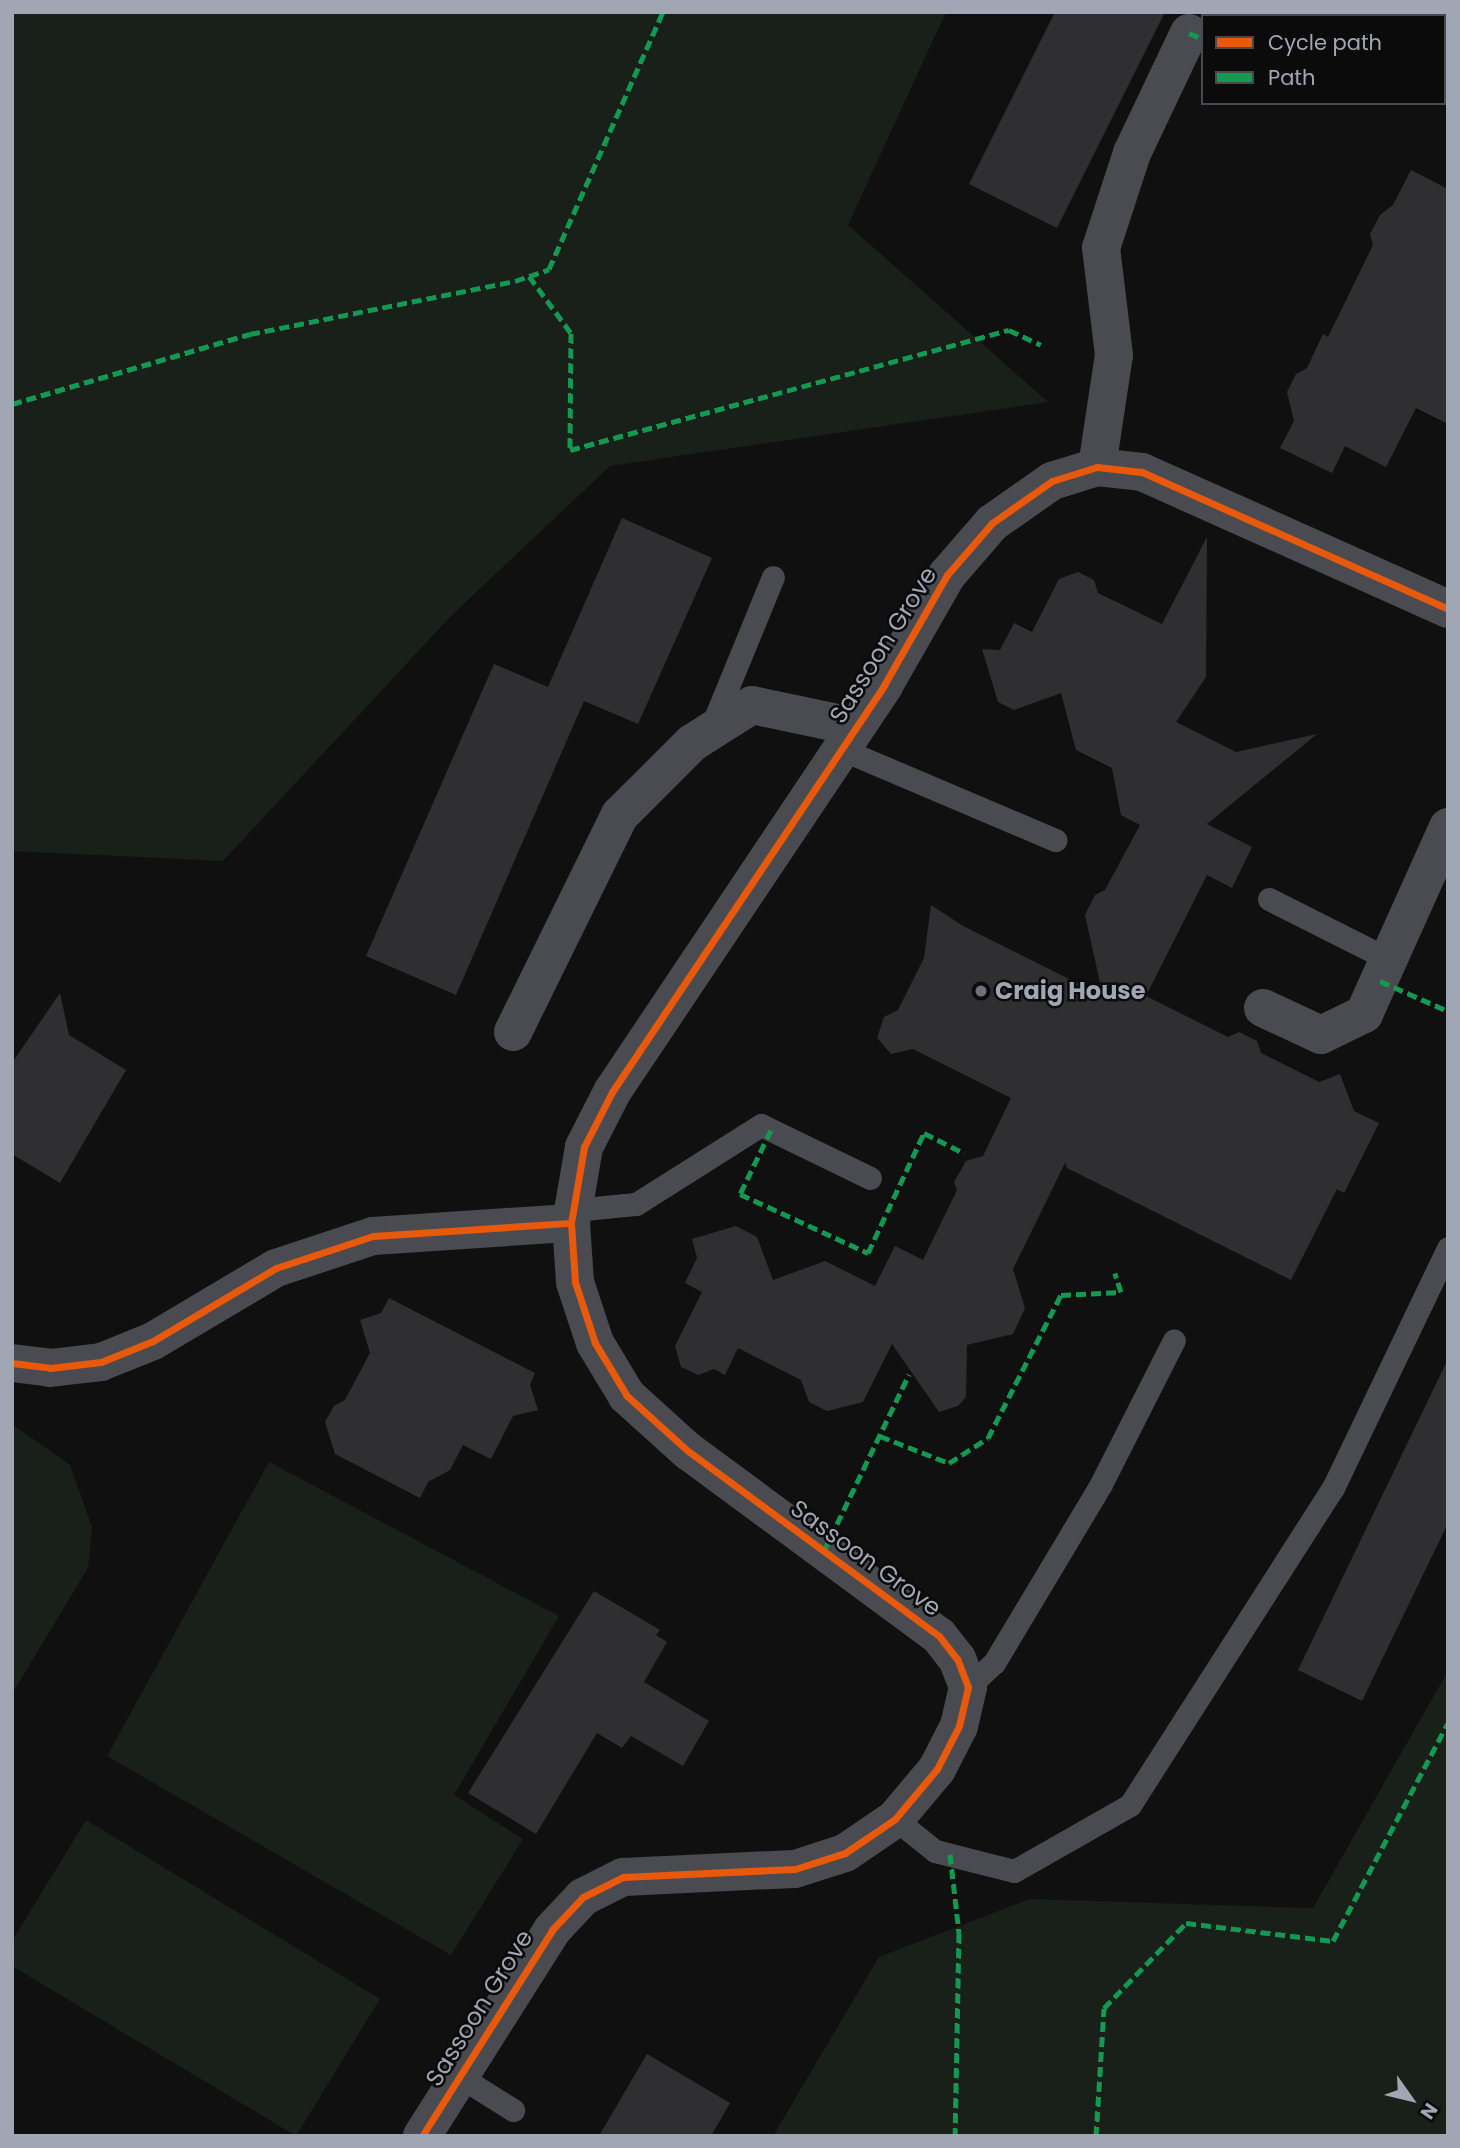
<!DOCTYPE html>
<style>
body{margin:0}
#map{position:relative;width:1460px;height:2148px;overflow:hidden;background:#101010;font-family:Poppins,sans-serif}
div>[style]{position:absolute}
.green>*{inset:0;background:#191f19}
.building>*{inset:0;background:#2f2f31}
.service>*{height:23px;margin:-11.5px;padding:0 11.5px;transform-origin:11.5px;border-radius:11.5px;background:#4a4b50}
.minor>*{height:38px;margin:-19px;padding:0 19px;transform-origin:19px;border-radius:19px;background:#4a4b50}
.quiet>*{height:5px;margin-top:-2.5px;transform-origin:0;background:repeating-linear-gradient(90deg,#139951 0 10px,transparent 0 15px)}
.cycleway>*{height:7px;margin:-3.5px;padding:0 3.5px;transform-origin:3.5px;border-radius:3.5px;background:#e8590c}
.dots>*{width:19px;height:19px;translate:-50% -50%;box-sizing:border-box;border:4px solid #0b0b0c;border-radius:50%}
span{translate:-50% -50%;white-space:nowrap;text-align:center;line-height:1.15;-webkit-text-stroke:5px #0b0b0c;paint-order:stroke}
.street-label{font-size:24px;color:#a0a6b3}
.poi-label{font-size:24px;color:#a0a6b3;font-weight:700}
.left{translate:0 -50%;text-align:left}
.frame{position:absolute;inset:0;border:14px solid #a0a6b3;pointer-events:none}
.legend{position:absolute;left:1201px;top:14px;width:245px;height:91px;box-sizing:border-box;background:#0b0b0c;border:2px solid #47494f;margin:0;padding:9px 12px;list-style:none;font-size:21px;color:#a0a6b3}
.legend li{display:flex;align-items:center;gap:14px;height:35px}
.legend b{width:35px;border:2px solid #47494f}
.north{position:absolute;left:1376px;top:2064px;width:70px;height:70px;-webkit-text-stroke:5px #0b0b0c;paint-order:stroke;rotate:124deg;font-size:19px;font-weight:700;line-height:28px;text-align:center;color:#a0a6b3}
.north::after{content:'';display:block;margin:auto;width:24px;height:32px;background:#a0a6b3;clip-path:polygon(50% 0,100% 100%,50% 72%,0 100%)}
</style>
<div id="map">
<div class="green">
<div style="clip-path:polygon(12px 12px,946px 12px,848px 225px,1048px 402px,610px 466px,450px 617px,223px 861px,12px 851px)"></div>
<div style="clip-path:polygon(12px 1424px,70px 1465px,92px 1527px,88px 1568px,12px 1694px)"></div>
<div style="clip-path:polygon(269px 1462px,559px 1616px,454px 1795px,523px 1839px,451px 1955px,107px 1756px)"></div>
<div style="clip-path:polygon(1448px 1671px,1448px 2136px,773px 2136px,879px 1957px,1030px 1899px,1313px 1908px)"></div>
<div style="clip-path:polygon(86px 1820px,380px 1999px,296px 2136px,12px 1966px,12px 1941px)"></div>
</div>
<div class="building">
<div style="clip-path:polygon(1055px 12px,1165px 12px,1057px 228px,969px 184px)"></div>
<div style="clip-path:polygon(1411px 170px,1448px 189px,1448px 424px,1416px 408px,1386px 467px,1345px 446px,1332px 473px,1280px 448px,1294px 421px,1287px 392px,1296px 374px,1307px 368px,1323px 334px,1328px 337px,1373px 245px,1370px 234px,1380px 215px,1393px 205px)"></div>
<div style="clip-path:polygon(622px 518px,712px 558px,638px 724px,584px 701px,456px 995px,366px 956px,494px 664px,548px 687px)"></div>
<div style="clip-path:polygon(1207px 537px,1206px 677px,1176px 722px,1236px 752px,1317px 734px,1207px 824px,1252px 847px,1232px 888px,1207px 875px,1146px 996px,1228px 1037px,1239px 1032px,1257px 1041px,1261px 1053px,1319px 1082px,1340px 1074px,1354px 1111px,1379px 1123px,1344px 1193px,1337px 1189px,1291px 1280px,1067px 1168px,1065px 1163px,1013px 1269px,1025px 1308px,1013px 1334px,967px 1345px,966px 1397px,958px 1406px,939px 1412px,892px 1344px,863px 1402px,827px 1411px,809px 1402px,801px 1380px,738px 1348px,725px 1375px,714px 1369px,698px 1375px,681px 1367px,675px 1346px,702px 1292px,685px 1283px,697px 1258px,692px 1239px,736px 1226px,757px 1237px,773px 1280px,825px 1261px,875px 1286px,895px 1246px,923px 1260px,957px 1190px,954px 1182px,966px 1161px,983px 1156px,1011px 1098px,913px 1049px,891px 1054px,877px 1038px,884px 1017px,898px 1010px,924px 958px,931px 905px,963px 926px,1103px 996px,1085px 915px,1095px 895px,1105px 890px,1140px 825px,1121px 815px,1112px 768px,1076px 750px,1061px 693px,1014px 710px,998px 702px,982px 649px,1000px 650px,1014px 623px,1032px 632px,1059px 579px,1078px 572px,1094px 580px,1098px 593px,1162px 624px)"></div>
<div style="clip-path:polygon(60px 993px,69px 1035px,126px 1070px,60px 1183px,12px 1154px,12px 1063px)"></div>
<div style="clip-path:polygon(389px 1298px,535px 1373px,530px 1385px,538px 1410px,513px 1416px,491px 1459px,463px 1445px,450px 1470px,428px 1482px,420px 1498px,335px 1454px,325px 1422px,334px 1406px,345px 1400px,370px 1353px,360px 1320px,381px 1313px)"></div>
<div style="clip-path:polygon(1448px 1359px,1448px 1523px,1362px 1701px,1298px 1670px)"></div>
<div style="clip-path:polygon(594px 1591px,660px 1630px,656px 1635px,667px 1642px,644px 1682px,709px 1721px,683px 1766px,631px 1736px,622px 1748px,597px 1733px,536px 1834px,468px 1793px)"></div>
<div style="clip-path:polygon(647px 2054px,730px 2103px,711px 2136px,599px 2136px)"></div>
</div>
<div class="service">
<div style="left:711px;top:728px;width:163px;rotate:-67.7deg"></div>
<div style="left:841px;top:749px;width:233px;rotate:23deg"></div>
<div style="left:1269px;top:899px;width:136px;rotate:26.8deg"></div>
<div style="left:573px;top:1210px;width:63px;rotate:-5.4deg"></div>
<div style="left:636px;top:1204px;width:148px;rotate:-32.3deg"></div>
<div style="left:761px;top:1125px;width:121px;rotate:25.9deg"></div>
<div style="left:968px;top:1687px;width:35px;rotate:-43deg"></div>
<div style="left:994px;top:1663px;width:209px;rotate:-59.1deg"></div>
<div style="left:1101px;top:1484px;width:161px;rotate:-63.1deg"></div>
<div style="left:895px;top:1819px;width:51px;rotate:38.7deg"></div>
<div style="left:935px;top:1851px;width:81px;rotate:14.2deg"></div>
<div style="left:1014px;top:1871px;width:133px;rotate:-29.6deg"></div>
<div style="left:1130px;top:1805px;width:376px;rotate:-57.4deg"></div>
<div style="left:1333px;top:1488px;width:266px;rotate:-64.4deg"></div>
<div style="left:459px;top:2076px;width:64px;rotate:32.2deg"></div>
</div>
<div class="minor">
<div style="left:1097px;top:467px;width:113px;rotate:-81.4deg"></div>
<div style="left:1114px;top:355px;width:108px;rotate:-96.9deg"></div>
<div style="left:1101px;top:248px;width:100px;rotate:-71.9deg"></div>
<div style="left:1132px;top:153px;width:133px;rotate:-64.6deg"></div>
<div style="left:1263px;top:1008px;width:64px;rotate:25deg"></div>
<div style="left:1321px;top:1035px;width:48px;rotate:-26deg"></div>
<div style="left:1364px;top:1014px;width:205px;rotate:-65.8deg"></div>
<div style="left:513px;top:1032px;width:242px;rotate:-63.8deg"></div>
<div style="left:620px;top:815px;width:102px;rotate:-45deg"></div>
<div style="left:692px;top:743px;width:71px;rotate:-32.3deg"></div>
<div style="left:752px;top:705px;width:106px;rotate:11.9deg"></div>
<div style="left:12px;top:1363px;width:38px;rotate:7deg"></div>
<div style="left:50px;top:1368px;width:51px;rotate:-6.7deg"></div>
<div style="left:101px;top:1362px;width:56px;rotate:-22deg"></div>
<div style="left:153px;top:1341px;width:143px;rotate:-30.7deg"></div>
<div style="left:276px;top:1268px;width:102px;rotate:-18.3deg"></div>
<div style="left:373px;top:1236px;width:198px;rotate:-3.8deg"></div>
<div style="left:422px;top:2136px;width:244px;rotate:-57.7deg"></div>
<div style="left:552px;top:1930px;width:45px;rotate:-46.8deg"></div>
<div style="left:583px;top:1897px;width:45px;rotate:-26.6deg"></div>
<div style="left:623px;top:1877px;width:172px;rotate:-2.7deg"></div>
<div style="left:795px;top:1869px;width:52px;rotate:-17.7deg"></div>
<div style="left:845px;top:1853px;width:60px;rotate:-34.2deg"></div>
<div style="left:895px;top:1819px;width:65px;rotate:-50deg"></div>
<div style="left:937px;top:1769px;width:48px;rotate:-62.9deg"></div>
<div style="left:959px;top:1726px;width:40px;rotate:-77deg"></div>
<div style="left:968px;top:1687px;width:30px;rotate:-111deg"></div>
<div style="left:957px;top:1659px;width:29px;rotate:-128deg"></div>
<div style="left:939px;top:1636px;width:310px;rotate:-143.6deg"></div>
<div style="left:689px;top:1452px;width:84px;rotate:-137.9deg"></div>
<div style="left:627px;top:1396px;width:62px;rotate:-121.1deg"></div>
<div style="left:595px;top:1343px;width:64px;rotate:-108.2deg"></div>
<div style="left:575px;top:1282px;width:59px;rotate:-93.9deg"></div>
<div style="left:571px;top:1223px;width:77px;rotate:-80.3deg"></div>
<div style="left:584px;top:1147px;width:62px;rotate:-63deg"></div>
<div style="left:612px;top:1092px;width:490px;rotate:-56.2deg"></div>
<div style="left:884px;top:685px;width:127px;rotate:-60.2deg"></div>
<div style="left:947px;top:575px;width:69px;rotate:-49.1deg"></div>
<div style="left:992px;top:523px;width:73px;rotate:-35deg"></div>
<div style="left:1052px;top:481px;width:47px;rotate:-17.3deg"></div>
<div style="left:1097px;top:467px;width:45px;rotate:6.3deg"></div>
<div style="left:1142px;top:472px;width:335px;rotate:24.1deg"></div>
</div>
<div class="quiet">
<div style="left:1257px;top:16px;width:4px;rotate:-63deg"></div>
<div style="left:1295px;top:16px;width:6px;rotate:-39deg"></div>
<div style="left:1189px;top:33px;width:15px;rotate:23deg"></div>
<div style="left:529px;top:276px;width:71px;rotate:53.6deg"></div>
<div style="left:571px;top:333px;width:117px;rotate:90.5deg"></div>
<div style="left:570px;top:450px;width:455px;rotate:-15.3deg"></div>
<div style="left:1009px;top:330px;width:35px;rotate:25deg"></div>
<div style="left:12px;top:404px;width:248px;rotate:-16.4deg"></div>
<div style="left:250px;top:334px;width:270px;rotate:-11.3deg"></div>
<div style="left:515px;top:281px;width:36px;rotate:-19deg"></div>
<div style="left:549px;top:269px;width:281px;rotate:-66.1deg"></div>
<div style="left:1380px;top:981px;width:74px;rotate:23.8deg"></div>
<div style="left:771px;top:1130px;width:71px;rotate:115.8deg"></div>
<div style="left:740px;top:1194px;width:141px;rotate:24.7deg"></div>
<div style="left:868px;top:1253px;width:132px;rotate:-65deg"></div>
<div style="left:924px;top:1133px;width:45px;rotate:26.6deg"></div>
<div style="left:880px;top:1436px;width:74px;rotate:21.4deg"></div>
<div style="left:949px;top:1463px;width:46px;rotate:-32.7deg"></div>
<div style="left:988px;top:1438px;width:161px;rotate:-63deg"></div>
<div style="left:1061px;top:1295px;width:60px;rotate:-2.9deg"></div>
<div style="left:1121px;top:1292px;width:20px;rotate:-108deg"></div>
<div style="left:824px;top:1551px;width:196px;rotate:-64.3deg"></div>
<div style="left:950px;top:1854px;width:80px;rotate:83.5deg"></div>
<div style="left:959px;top:1933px;width:203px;rotate:91.1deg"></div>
<div style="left:1096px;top:2136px;width:128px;rotate:-86.4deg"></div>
<div style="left:1104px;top:2008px;width:118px;rotate:-46deg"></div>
<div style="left:1186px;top:1923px;width:148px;rotate:7deg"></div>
<div style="left:1333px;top:1941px;width:246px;rotate:-62.2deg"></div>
</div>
<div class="cycleway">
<div style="left:12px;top:1363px;width:38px;rotate:7deg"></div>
<div style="left:50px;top:1368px;width:51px;rotate:-6.7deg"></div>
<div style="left:101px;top:1362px;width:56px;rotate:-22deg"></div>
<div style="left:153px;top:1341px;width:143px;rotate:-30.7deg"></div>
<div style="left:276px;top:1268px;width:102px;rotate:-18.3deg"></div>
<div style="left:373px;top:1236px;width:198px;rotate:-3.8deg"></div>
<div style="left:422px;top:2136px;width:244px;rotate:-57.7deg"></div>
<div style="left:552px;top:1930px;width:45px;rotate:-46.8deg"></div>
<div style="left:583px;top:1897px;width:45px;rotate:-26.6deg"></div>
<div style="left:623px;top:1877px;width:172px;rotate:-2.7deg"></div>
<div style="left:795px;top:1869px;width:52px;rotate:-17.7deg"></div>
<div style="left:845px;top:1853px;width:60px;rotate:-34.2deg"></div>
<div style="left:895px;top:1819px;width:65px;rotate:-50deg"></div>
<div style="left:937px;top:1769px;width:48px;rotate:-62.9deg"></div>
<div style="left:959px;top:1726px;width:40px;rotate:-77deg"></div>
<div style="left:968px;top:1687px;width:30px;rotate:-111deg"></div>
<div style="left:957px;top:1659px;width:29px;rotate:-128deg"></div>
<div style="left:939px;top:1636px;width:310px;rotate:-143.6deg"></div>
<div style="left:689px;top:1452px;width:84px;rotate:-137.9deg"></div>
<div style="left:627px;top:1396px;width:62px;rotate:-121.1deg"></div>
<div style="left:595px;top:1343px;width:64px;rotate:-108.2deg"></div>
<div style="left:575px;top:1282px;width:59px;rotate:-93.9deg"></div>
<div style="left:571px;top:1223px;width:77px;rotate:-80.3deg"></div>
<div style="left:584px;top:1147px;width:62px;rotate:-63deg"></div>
<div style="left:612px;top:1092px;width:490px;rotate:-56.2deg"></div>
<div style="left:884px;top:685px;width:127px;rotate:-60.2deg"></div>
<div style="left:947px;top:575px;width:69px;rotate:-49.1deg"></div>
<div style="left:992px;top:523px;width:73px;rotate:-35deg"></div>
<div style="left:1052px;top:481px;width:47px;rotate:-17.3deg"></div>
<div style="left:1097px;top:467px;width:45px;rotate:6.3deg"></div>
<div style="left:1142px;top:472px;width:335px;rotate:24.1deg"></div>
</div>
<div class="dots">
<div style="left:981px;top:991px;background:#6e727a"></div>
</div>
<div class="street-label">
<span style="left:883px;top:645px;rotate:-58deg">Sassoon Grove</span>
<span style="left:866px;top:1558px;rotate:36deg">Sassoon Grove</span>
<span style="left:479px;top:2008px;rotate:-58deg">Sassoon Grove</span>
</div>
<div class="poi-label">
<span class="left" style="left:995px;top:991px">Craig House</span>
</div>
<div class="frame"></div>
<ul class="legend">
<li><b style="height:9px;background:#e8590c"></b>Cycle path</li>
<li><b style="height:9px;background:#139951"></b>Path</li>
</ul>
<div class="north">N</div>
</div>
